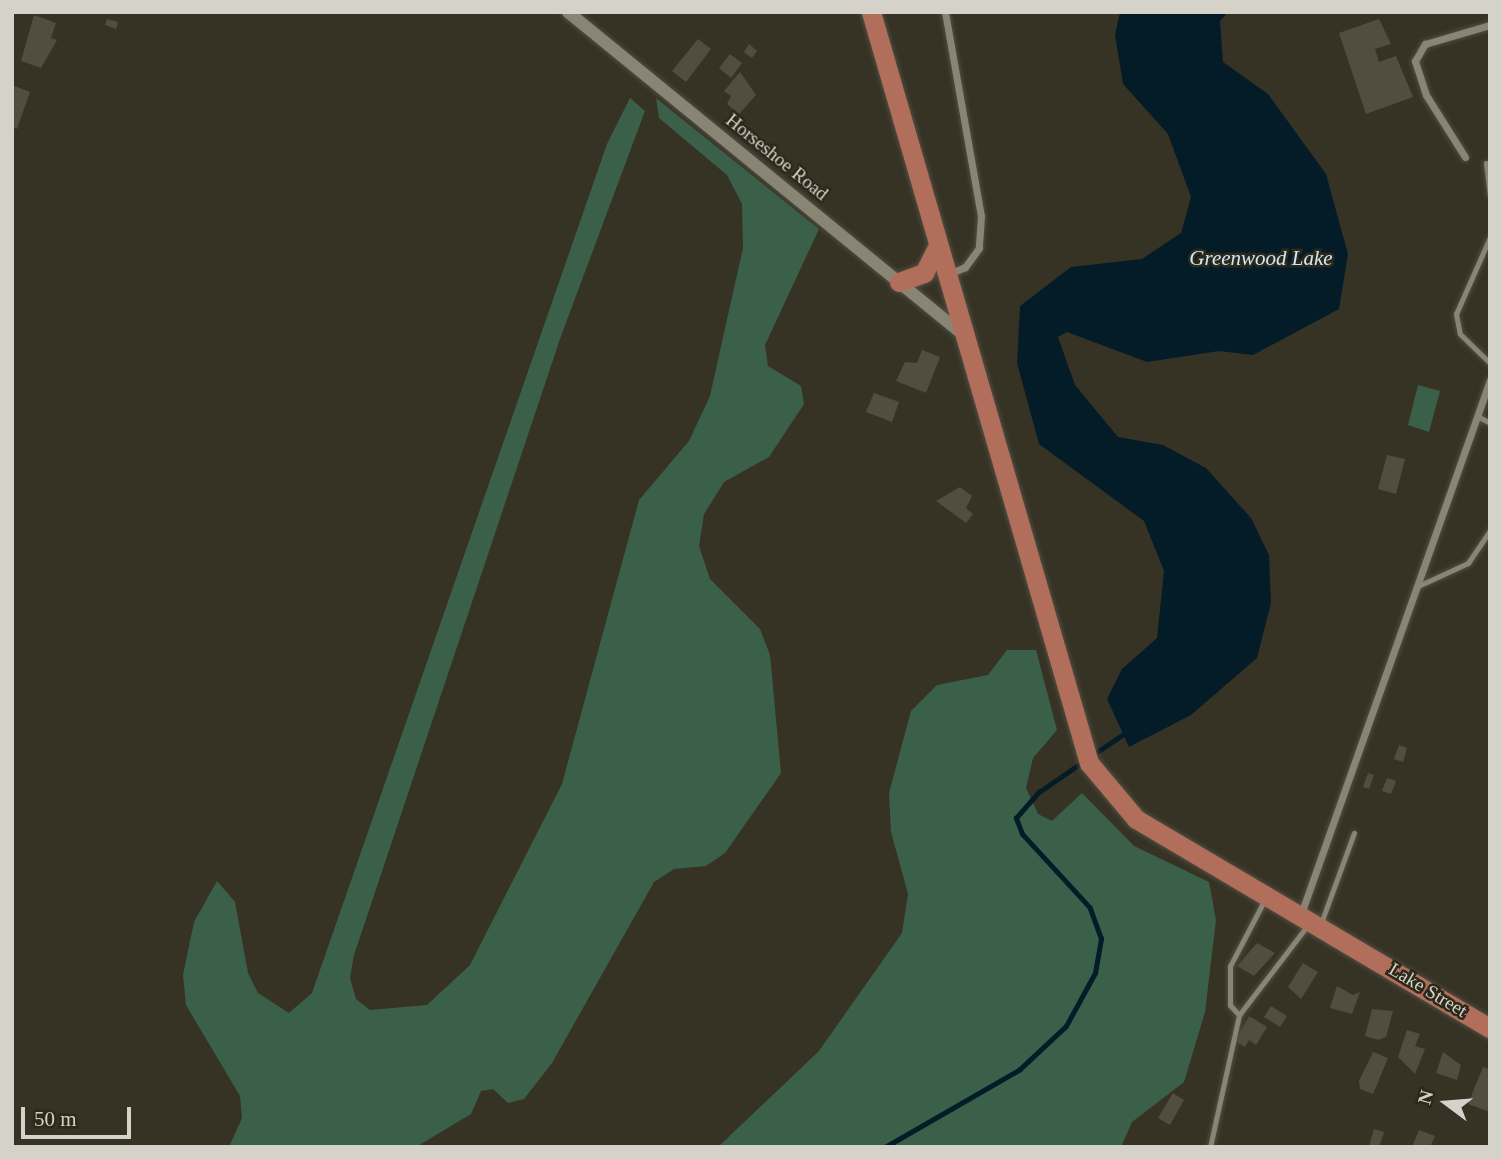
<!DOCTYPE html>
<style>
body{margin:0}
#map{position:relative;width:1502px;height:1159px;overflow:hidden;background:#363325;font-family:Georgia,serif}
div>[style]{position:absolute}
.green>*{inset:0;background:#3b604a}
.water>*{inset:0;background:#041c28}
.stream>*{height:4.5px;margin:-2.25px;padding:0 2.25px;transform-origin:2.25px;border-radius:2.25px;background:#041c28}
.building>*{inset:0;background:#514e3f}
.roads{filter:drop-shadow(0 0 2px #514e42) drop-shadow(0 0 2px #514e42)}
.service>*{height:5px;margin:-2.5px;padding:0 2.5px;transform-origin:2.5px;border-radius:2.5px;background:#898575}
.minor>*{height:7px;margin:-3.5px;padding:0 3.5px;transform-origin:3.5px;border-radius:3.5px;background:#898575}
.tertiary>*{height:12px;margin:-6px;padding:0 6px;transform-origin:6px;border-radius:6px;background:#898575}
.primary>*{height:19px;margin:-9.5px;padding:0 9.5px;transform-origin:9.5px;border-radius:9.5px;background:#b16e5b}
span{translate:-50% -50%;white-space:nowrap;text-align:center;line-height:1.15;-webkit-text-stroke:5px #2c291b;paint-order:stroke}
.street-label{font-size:19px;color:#d4d2c9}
.water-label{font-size:21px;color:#cde9fa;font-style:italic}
.frame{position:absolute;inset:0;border:14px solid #d4d2c9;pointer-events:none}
.north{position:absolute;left:1411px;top:1068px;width:70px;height:70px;-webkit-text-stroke:5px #2c291b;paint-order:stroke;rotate:286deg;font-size:19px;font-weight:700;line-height:28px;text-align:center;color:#d4d2c9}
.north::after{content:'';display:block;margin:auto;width:24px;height:32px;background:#d4d2c9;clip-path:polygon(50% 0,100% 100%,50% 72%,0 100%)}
.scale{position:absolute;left:21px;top:1107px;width:110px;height:32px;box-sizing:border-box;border:4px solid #d4d2c9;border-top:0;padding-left:9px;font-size:21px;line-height:24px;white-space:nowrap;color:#d4d2c9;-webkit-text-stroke:5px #2c291b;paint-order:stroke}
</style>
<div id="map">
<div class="green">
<div style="clip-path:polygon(630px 98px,645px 111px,561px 336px,354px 955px,350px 978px,356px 999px,370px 1010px,427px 1005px,470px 965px,562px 784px,639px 500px,689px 441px,710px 396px,743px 248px,742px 204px,727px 175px,659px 118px,656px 98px,819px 229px,765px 345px,768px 366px,801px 386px,804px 404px,769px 457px,724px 482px,704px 514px,699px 546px,710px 579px,760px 629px,770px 655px,781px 773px,725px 853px,706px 866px,674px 869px,654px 882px,552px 1063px,524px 1099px,508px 1103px,493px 1089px,481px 1091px,471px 1114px,416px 1147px,229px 1147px,242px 1118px,240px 1096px,186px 1005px,183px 975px,194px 922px,217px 881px,235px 902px,248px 973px,258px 993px,289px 1013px,312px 993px,607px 144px)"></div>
<div style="clip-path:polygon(1418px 385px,1440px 391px,1429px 432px,1408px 425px)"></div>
<div style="clip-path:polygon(1007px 650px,1036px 650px,1057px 730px,1033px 758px,1026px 788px,1038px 814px,1052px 821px,1082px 793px,1134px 846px,1209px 882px,1216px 920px,1205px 1012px,1184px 1082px,1132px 1122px,1121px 1147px,718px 1147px,819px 1051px,902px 933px,908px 894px,891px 832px,889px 793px,911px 711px,937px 685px,988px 675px)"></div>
</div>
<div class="water">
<div style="clip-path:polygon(1120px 12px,1228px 12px,1220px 21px,1223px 62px,1268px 94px,1326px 174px,1348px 254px,1339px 309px,1253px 355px,1219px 351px,1147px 362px,1067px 332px,1058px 337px,1075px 385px,1118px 437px,1163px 445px,1206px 468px,1251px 518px,1269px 555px,1271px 603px,1257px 658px,1191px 715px,1129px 747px,1107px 699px,1122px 669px,1157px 638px,1164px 571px,1144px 521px,1039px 444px,1017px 363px,1020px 306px,1071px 267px,1142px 259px,1181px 233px,1191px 197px,1168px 134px,1123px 84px,1115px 35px)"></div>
</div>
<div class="stream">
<div style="left:1094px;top:754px;width:36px;rotate:-34deg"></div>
<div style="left:885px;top:1147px;width:155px;rotate:-29.9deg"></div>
<div style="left:1019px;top:1070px;width:64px;rotate:-43.1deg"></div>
<div style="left:1066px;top:1026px;width:60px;rotate:-61.3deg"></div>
<div style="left:1095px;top:973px;width:35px;rotate:-80deg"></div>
<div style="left:1101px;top:939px;width:33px;rotate:-110deg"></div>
<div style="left:1090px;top:908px;width:100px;rotate:-132.6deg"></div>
<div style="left:1022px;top:834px;width:17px;rotate:-111deg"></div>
<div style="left:1016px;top:818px;width:35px;rotate:-49deg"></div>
<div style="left:1039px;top:792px;width:55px;rotate:-34.6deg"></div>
</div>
<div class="building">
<div style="clip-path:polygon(34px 15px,56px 23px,51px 38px,57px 40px,41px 68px,21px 61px)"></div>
<div style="clip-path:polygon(107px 19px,118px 22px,116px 29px,105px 25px)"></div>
<div style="clip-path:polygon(1379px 19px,1391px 44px,1375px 49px,1379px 62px,1396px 56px,1413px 97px,1366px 114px,1339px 33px)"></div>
<div style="clip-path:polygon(698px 39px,711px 49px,686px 82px,672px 71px)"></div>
<div style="clip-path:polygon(749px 44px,757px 51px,752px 58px,744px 52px)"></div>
<div style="clip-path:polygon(730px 54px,742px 63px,731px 78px,719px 68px)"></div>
<div style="clip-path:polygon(740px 72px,756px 95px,739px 114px,727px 104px,731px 96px,724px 91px)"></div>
<div style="clip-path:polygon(12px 85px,30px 92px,17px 129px,12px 127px)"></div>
<div style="clip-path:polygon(922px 350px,940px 357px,926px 393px,896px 381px,905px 362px,917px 363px)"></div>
<div style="clip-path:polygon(874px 393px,899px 402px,892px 422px,866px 412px)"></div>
<div style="clip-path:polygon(1387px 455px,1405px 459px,1396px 494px,1378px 489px)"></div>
<div style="clip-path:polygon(960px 487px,972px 496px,966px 508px,973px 514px,966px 523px,936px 501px)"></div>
<div style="clip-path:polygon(1399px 745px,1407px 748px,1403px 762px,1394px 759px)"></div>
<div style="clip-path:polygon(1368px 773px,1374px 775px,1369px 789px,1363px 787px)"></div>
<div style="clip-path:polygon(1387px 778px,1396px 781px,1391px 794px,1382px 791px)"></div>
<div style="clip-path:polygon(1257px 943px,1275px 953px,1254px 976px,1237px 966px)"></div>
<div style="clip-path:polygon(1303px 963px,1318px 972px,1301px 999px,1288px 987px)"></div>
<div style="clip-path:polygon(1337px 986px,1353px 995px,1360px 992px,1352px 1014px,1330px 1008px)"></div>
<div style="clip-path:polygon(1271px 1006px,1287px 1016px,1280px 1027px,1264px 1017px)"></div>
<div style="clip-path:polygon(1372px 1009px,1393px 1011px,1386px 1037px,1378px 1040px,1365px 1036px)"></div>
<div style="clip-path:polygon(1249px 1016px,1267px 1027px,1256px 1045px,1249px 1040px,1245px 1047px,1235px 1041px)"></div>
<div style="clip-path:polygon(1407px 1030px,1420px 1034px,1415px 1046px,1425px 1049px,1415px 1074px,1398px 1057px)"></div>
<div style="clip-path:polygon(1373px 1052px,1388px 1058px,1373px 1094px,1360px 1089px,1359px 1081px)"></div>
<div style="clip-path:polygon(1443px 1052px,1461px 1065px,1457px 1080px,1436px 1073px)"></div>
<div style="clip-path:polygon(1483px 1067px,1490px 1069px,1490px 1112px,1468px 1104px)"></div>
<div style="clip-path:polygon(1173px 1093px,1184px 1100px,1170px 1125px,1158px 1118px)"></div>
<div style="clip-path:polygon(1374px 1129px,1384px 1132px,1379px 1147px,1369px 1146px)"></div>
<div style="clip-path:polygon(1419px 1130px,1435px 1136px,1430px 1147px,1412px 1147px)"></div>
</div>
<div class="roads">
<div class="service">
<div style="left:1486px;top:163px;width:33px;rotate:83deg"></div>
<div style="left:1490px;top:237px;width:84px;rotate:113.8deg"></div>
<div style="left:1456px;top:314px;width:20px;rotate:79deg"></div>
<div style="left:1460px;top:334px;width:42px;rotate:44deg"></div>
<div style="left:1477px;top:416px;width:15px;rotate:28deg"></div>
<div style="left:1418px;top:586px;width:55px;rotate:-24.7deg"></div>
<div style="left:1468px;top:563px;width:40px;rotate:-56deg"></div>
<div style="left:1264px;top:901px;width:73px;rotate:117.6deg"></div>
<div style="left:1230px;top:966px;width:39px;rotate:90deg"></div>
<div style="left:1230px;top:1005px;width:13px;rotate:48deg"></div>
<div style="left:1239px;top:1015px;width:112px;rotate:-52.6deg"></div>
<div style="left:1321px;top:923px;width:96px;rotate:-69.9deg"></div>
<div style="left:1210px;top:1147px;width:135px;rotate:-77.6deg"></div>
</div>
<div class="minor">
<div style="left:945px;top:12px;width:207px;rotate:80deg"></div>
<div style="left:981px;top:216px;width:32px;rotate:94deg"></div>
<div style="left:979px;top:248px;width:24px;rotate:126deg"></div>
<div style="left:965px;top:267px;width:17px;rotate:156deg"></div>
<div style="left:1465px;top:157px;width:73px;rotate:-122.2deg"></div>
<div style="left:1426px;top:95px;width:36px;rotate:-108deg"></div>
<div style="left:1415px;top:61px;width:20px;rotate:-60deg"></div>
<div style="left:1425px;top:44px;width:68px;rotate:-16.3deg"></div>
<div style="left:1301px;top:914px;width:566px;rotate:-70.51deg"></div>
</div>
<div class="tertiary">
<div style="left:568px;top:12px;width:507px;rotate:39.24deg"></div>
</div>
<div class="primary">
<div style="left:871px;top:12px;width:782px;rotate:73.81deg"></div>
<div style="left:1089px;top:763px;width:73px;rotate:50deg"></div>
<div style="left:1136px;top:819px;width:411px;rotate:30.6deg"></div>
<div style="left:899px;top:282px;width:27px;rotate:-20deg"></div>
<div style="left:924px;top:273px;width:29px;rotate:-63deg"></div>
</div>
</div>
<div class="street-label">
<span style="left:777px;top:157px;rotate:39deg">Horseshoe Road</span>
<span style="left:1428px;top:990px;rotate:31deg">Lake Street</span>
</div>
<div class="water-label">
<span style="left:1261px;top:258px">Greenwood Lake</span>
</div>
<div class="frame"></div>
<div class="north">N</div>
<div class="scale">50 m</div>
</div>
